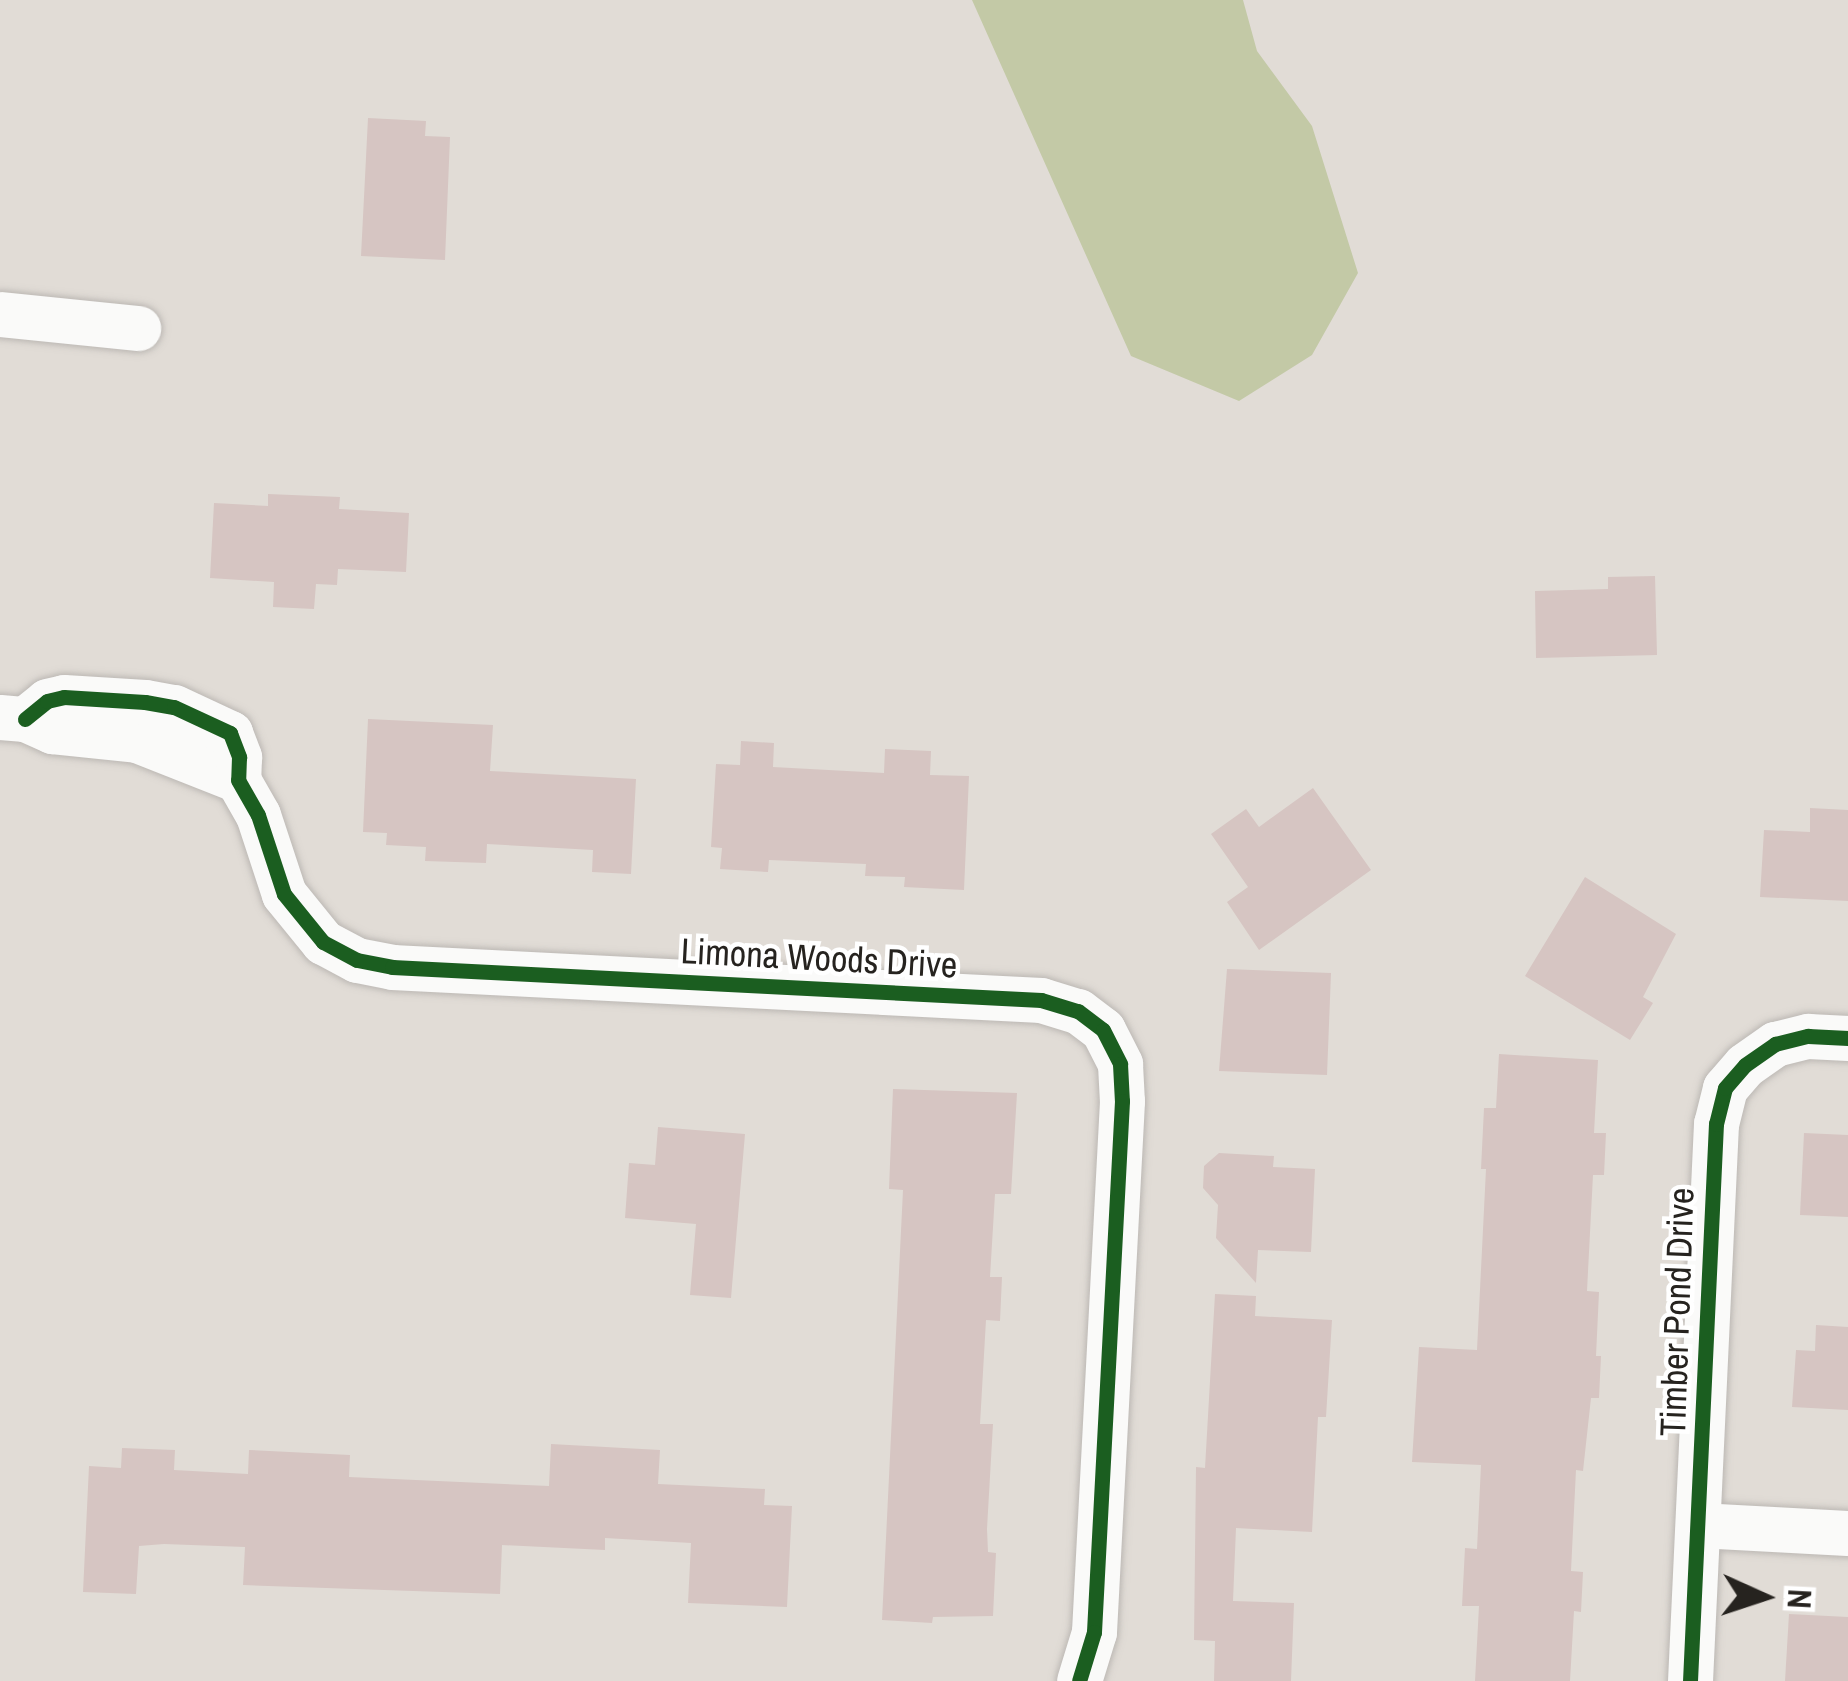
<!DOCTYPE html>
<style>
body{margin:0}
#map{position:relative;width:1848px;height:1681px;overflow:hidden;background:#e1dcd6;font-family:"Archivo Narrow",sans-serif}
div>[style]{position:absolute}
.green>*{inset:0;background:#c3c9a6}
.building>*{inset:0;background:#d6c5c2}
.roads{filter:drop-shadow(0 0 3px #bcb8b4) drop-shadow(0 0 3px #bcb8b4)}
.minor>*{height:45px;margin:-22.5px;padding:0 22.5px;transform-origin:22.5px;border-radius:22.5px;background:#fafaf9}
.cycleway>*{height:15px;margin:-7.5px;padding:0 7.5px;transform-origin:7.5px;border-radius:7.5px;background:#1b5e20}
span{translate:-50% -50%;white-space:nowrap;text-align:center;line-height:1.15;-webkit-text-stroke:9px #fff;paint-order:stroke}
.street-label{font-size:36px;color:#26231f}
.north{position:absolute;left:1704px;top:1537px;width:120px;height:120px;-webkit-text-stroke:9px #fff;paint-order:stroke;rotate:93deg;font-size:33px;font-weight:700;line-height:48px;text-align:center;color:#26231f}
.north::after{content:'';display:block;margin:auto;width:42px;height:54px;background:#26231f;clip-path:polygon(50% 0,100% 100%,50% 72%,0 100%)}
</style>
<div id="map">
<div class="green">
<div style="clip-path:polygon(972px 0,1243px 0,1257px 51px,1312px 126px,1358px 273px,1312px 355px,1239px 401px,1131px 356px)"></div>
</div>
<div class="building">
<div style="clip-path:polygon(368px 118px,426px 121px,425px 136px,450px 137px,445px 260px,361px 256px)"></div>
<div style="clip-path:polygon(268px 494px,340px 497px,339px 509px,409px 513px,406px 572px,338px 569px,337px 585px,316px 584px,314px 609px,273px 607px,274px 582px,210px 578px,214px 503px,268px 506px)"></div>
<div style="clip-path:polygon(1655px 576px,1657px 655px,1536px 658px,1535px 591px,1608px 589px,1608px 577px)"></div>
<div style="clip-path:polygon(368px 719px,493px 725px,490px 771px,636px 779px,631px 874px,592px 872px,593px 850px,487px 844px,486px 863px,425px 861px,426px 847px,386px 845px,387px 833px,363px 832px)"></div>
<div style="clip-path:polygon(741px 741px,774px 743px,773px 767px,884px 773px,885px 749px,931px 751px,930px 775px,969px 776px,964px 890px,904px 887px,905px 877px,865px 876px,866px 864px,769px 860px,768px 872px,720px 869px,722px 848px,711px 847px,716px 764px,740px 765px)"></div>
<div style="clip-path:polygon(1313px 788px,1371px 870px,1259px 950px,1227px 902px,1248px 887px,1211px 834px,1246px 809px,1259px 827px)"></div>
<div style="clip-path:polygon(1810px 808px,1848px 810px,1848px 901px,1760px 897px,1764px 830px,1810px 832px)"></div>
<div style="clip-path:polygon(1585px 877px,1676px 934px,1643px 997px,1653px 1003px,1630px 1040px,1525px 976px)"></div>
<div style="clip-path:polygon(1227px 969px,1331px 973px,1327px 1075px,1219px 1071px)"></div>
<div style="clip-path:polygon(1499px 1054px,1598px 1060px,1594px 1133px,1606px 1133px,1604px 1175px,1593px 1175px,1587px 1291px,1599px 1292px,1596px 1356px,1601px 1356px,1599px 1398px,1591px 1398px,1583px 1471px,1576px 1470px,1571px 1571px,1583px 1572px,1581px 1612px,1574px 1611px,1570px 1681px,1475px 1681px,1479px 1606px,1462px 1606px,1465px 1548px,1477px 1549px,1481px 1465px,1412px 1462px,1419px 1347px,1477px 1350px,1486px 1169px,1481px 1169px,1484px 1108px,1496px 1108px)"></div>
<div style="clip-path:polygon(893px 1089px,1017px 1093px,1011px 1194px,995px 1194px,990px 1277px,1002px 1277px,1000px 1321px,986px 1320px,980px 1424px,993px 1424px,987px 1529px,988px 1552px,996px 1553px,993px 1616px,933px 1617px,932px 1623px,882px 1620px,903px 1190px,889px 1189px)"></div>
<div style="clip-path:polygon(658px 1127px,745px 1134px,731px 1298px,690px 1295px,696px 1224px,625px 1218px,629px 1163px,655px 1165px)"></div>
<div style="clip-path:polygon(1804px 1133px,1848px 1135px,1848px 1217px,1800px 1215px)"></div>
<div style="clip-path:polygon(1219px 1153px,1274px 1156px,1273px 1167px,1315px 1169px,1311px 1252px,1258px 1250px,1256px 1283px,1216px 1238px,1218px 1205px,1203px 1188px,1204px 1166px)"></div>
<div style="clip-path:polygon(1215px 1294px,1256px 1296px,1255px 1316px,1332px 1320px,1326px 1417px,1318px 1417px,1312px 1532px,1236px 1528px,1233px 1601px,1294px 1603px,1291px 1681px,1214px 1681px,1215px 1641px,1194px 1640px,1196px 1467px,1205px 1468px)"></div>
<div style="clip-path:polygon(1816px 1325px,1848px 1327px,1848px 1410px,1792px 1407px,1796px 1350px,1815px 1351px)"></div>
<div style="clip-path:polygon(551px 1444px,660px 1450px,658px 1484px,765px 1489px,764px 1505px,792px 1506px,787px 1607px,688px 1603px,691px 1543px,605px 1538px,605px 1550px,502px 1545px,500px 1594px,243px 1585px,245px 1547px,164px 1544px,139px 1546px,136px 1594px,83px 1592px,89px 1466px,121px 1468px,122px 1448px,175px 1450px,174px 1470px,248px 1474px,249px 1450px,350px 1455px,349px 1477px,549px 1486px)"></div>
<div style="clip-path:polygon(1789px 1614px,1848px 1617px,1848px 1681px,1785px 1681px)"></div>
</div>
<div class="roads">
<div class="minor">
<div style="left:0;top:314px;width:139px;rotate:5.8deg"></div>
<div style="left:0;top:717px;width:25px;rotate:5deg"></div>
<div style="left:25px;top:719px;width:30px;rotate:24deg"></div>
<div style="left:52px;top:731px;width:85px;rotate:6deg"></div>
<div style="left:137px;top:740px;width:109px;rotate:21.6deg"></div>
<div style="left:25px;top:719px;width:28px;rotate:-39deg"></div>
<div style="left:47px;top:701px;width:17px;rotate:-13deg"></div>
<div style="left:64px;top:697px;width:81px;rotate:3.5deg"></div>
<div style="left:145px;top:702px;width:29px;rotate:10deg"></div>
<div style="left:174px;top:707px;width:62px;rotate:24.9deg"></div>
<div style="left:230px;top:733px;width:26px;rotate:69deg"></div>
<div style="left:239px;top:757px;width:23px;rotate:92deg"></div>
<div style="left:238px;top:780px;width:40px;rotate:60.3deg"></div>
<div style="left:258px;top:815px;width:83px;rotate:71.8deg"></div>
<div style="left:284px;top:894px;width:62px;rotate:50.9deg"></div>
<div style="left:323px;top:942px;width:38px;rotate:28deg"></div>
<div style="left:357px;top:960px;width:36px;rotate:11deg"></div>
<div style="left:392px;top:967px;width:650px;rotate:2.91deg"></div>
<div style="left:1041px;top:1000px;width:39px;rotate:17deg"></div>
<div style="left:1078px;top:1011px;width:31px;rotate:37deg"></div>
<div style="left:1103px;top:1030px;width:38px;rotate:63deg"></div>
<div style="left:1120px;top:1064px;width:37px;rotate:87deg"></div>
<div style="left:1122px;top:1101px;width:532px;rotate:93.02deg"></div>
<div style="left:1094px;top:1632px;width:51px;rotate:107deg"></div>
<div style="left:1698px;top:1525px;width:150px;rotate:3.1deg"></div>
<div style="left:1690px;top:1681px;width:558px;rotate:-87.33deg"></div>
<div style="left:1716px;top:1124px;width:37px;rotate:-76deg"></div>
<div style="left:1725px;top:1088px;width:30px;rotate:-49deg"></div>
<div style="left:1745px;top:1065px;width:37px;rotate:-35deg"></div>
<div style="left:1775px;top:1044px;width:34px;rotate:-14deg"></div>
<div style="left:1808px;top:1036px;width:40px;rotate:2.9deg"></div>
</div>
</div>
<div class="cycleway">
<div style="left:25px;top:719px;width:28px;rotate:-39deg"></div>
<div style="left:47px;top:701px;width:17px;rotate:-13deg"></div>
<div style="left:64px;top:697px;width:81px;rotate:3.5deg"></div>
<div style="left:145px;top:702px;width:29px;rotate:10deg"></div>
<div style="left:174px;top:707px;width:62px;rotate:24.9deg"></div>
<div style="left:230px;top:733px;width:26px;rotate:69deg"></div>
<div style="left:239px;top:757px;width:23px;rotate:92deg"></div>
<div style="left:238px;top:780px;width:40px;rotate:60.3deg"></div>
<div style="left:258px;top:815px;width:83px;rotate:71.8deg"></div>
<div style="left:284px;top:894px;width:62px;rotate:50.9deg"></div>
<div style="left:323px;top:942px;width:38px;rotate:28deg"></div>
<div style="left:357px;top:960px;width:36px;rotate:11deg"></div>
<div style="left:392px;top:967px;width:650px;rotate:2.91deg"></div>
<div style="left:1041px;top:1000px;width:39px;rotate:17deg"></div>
<div style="left:1078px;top:1011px;width:31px;rotate:37deg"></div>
<div style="left:1103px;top:1030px;width:38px;rotate:63deg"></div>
<div style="left:1120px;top:1064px;width:37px;rotate:87deg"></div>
<div style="left:1122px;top:1101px;width:532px;rotate:93.02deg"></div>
<div style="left:1094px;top:1632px;width:51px;rotate:107deg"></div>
<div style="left:1690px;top:1681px;width:558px;rotate:-87.33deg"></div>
<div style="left:1716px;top:1124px;width:37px;rotate:-76deg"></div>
<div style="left:1725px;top:1088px;width:30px;rotate:-49deg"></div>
<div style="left:1745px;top:1065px;width:37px;rotate:-35deg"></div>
<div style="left:1775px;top:1044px;width:34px;rotate:-14deg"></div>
<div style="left:1808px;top:1036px;width:40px;rotate:2.9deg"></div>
</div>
<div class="street-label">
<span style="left:819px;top:958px;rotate:3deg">Limona Woods Drive</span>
<span style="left:1677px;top:1312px;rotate:-88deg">Timber Pond Drive</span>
</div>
<div class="north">N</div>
</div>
